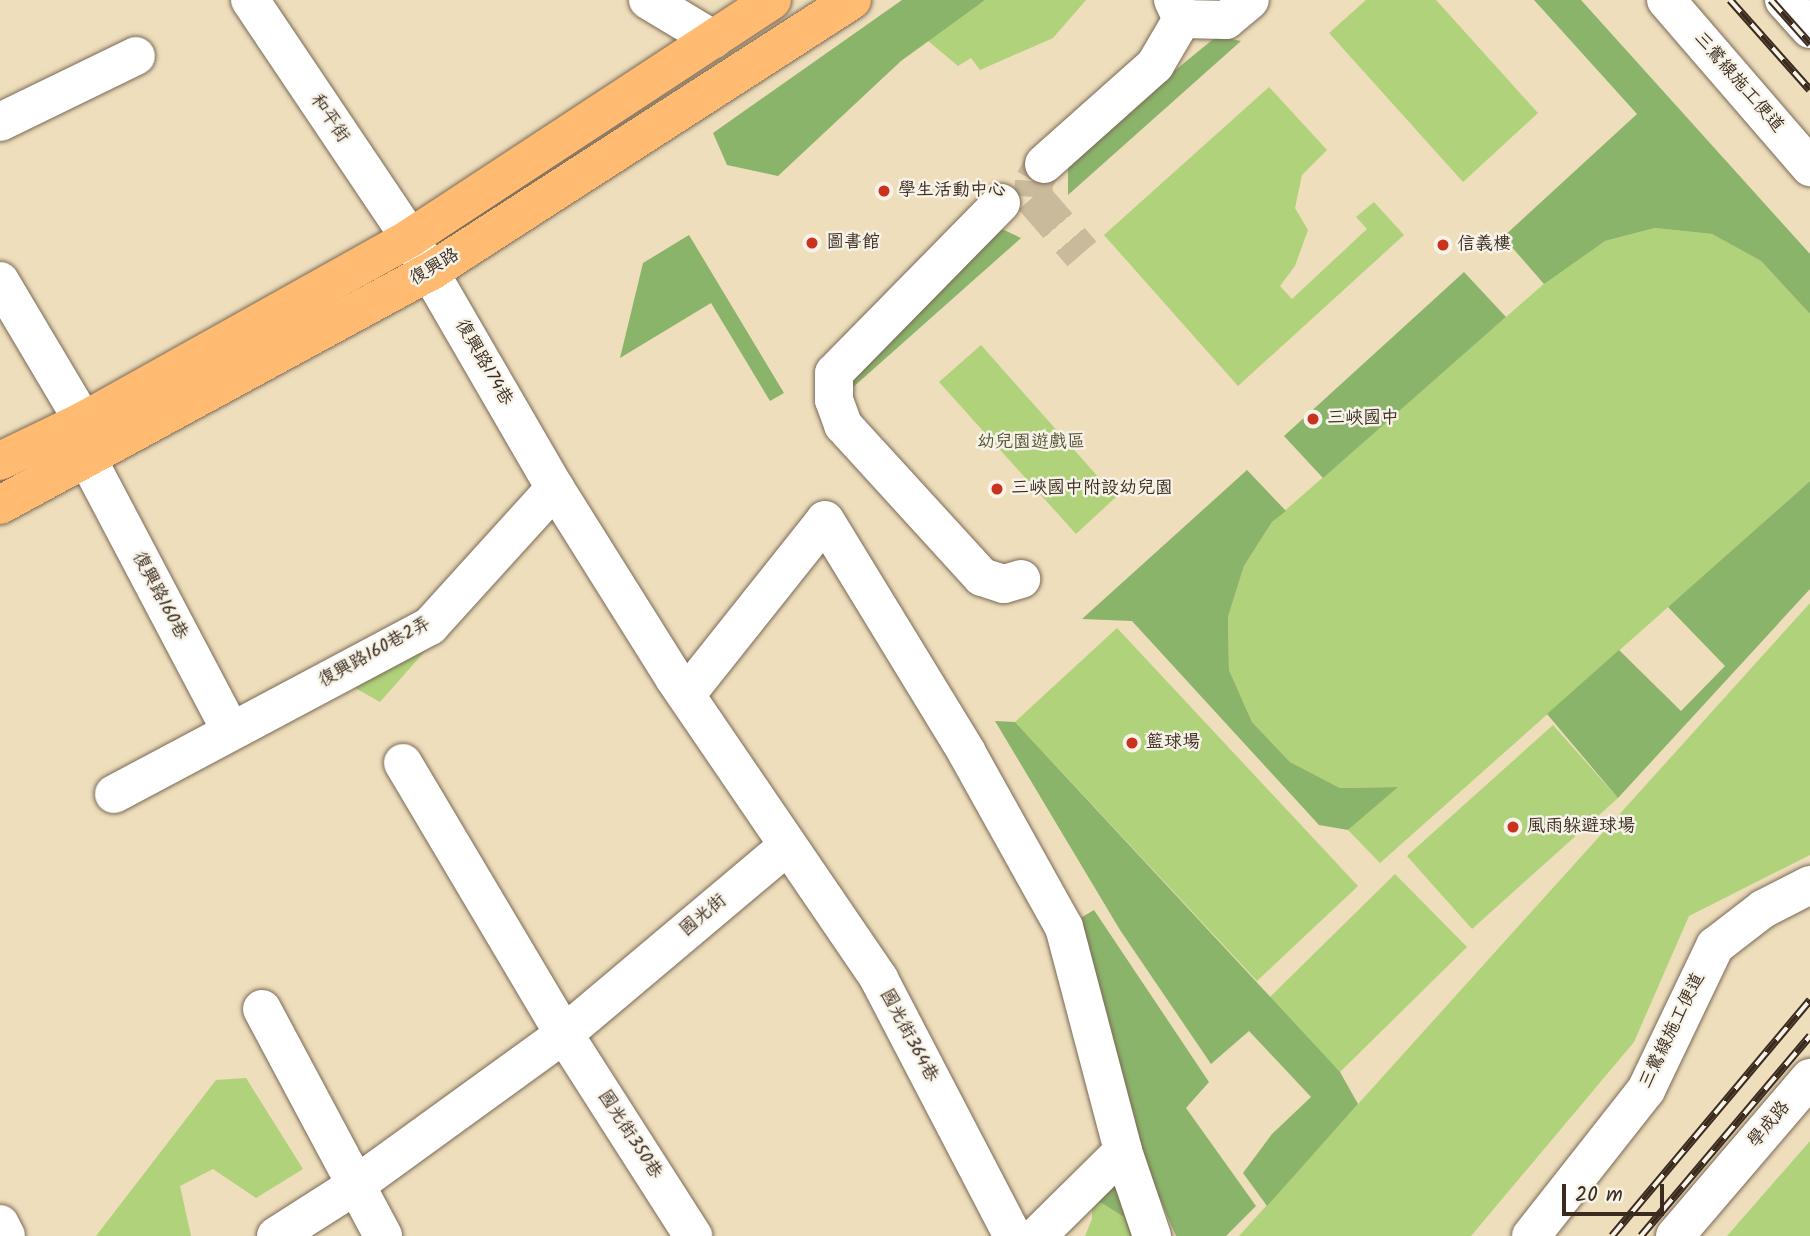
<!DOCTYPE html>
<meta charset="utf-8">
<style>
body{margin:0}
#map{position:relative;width:1810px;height:1236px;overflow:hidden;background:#eedebc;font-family:Kalam,"LXGW WenKai TC",sans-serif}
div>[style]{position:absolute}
.green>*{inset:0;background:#afd27b}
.forest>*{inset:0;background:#8bb46b}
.minor-tunnel>*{height:38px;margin-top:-19px;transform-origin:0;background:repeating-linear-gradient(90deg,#caba9c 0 38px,transparent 0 57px)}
.roads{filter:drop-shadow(0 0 2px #7a6955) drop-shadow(0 0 2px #7a6955)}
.minor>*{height:38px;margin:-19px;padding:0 19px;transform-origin:19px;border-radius:19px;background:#fff}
.major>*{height:38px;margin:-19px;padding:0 19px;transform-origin:19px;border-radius:19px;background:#febb71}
.rail>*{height:8px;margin-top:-4px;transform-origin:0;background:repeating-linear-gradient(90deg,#f7f3e8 0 16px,#3b2a1e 0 32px);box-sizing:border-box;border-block:2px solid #3b2a1e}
.dots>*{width:19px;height:19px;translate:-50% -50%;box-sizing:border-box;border:4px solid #f7f3e8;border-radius:50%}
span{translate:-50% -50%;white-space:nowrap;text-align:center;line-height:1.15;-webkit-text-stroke:5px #f7f3e8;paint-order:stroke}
.street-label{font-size:18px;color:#3b2a1e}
.poi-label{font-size:18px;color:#3b2a1e}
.left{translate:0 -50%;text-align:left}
.park-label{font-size:18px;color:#585435}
.scale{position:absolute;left:1562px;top:1184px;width:102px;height:32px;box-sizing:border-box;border:4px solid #3b2a1e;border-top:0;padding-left:9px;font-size:21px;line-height:24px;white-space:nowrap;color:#3b2a1e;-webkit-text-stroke:5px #f7f3e8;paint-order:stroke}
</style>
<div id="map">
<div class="green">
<div style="clip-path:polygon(985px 0,1086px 0,1053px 38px,980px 70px,971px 58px,958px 66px,927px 40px)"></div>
<div style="clip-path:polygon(1366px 0,1436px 0,1538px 113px,1463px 182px,1329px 33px)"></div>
<div style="clip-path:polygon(1269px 87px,1327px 150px,1302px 175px,1295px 208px,1308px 230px,1295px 266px,1280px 286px,1292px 299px,1367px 229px,1356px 217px,1374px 202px,1404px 235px,1238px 386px,1104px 235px)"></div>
<div style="clip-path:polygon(1655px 228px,1712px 234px,1761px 261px,1810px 314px,1810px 481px,1380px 863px,1348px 830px,1397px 787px,1340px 788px,1290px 762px,1252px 722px,1229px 670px,1228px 617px,1244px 566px,1272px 522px,1563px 267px,1605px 241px)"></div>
<div style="clip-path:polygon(981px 345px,1116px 497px,1076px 534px,939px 382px)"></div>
<div style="clip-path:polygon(1810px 603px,1810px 855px,1689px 916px,1634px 1042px,1471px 1236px,1239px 1236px)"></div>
<div style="clip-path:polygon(1117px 628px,1358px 886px,1257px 981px,1015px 722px)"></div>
<div style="clip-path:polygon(441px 633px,380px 702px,341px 680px)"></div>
<div style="clip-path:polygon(1553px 725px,1618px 798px,1472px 929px,1407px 856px)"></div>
<div style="clip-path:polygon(1395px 874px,1467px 947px,1340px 1072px,1268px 999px)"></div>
<div style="clip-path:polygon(246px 1078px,303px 1169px,256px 1198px,213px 1169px,180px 1186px,191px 1236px,96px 1236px,216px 1080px)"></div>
<div style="clip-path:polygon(1810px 1141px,1810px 1236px,1727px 1236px)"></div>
<div style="clip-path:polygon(1092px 1197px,1124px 1217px,1130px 1236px,1085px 1236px,1092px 1219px)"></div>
</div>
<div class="forest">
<div style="clip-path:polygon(902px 0,985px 0,901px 61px,778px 176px,727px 165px,713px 133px)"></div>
<div style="clip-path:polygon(1534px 0,1581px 0,1810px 254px,1810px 314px,1761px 261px,1712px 234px,1655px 228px,1605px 241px,1544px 284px,1503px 237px,1637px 114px)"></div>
<div style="clip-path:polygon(1217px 36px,1241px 41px,1068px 195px,1068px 158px)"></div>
<div style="clip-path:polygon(987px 222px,1021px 238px,851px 389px,843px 360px)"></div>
<div style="clip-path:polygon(689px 235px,784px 393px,770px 401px,711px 303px,620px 358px,643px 263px)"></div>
<div style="clip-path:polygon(1464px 272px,1506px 317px,1323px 478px,1284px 436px)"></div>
<div style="clip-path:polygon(1247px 470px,1286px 511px,1272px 522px,1244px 566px,1228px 617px,1229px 670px,1252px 722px,1290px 762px,1340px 788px,1398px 787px,1348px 830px,1319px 825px,1132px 621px,1082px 619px)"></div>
<div style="clip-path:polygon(1810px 481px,1810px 589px,1618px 798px,1547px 714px,1619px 650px,1681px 711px,1725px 666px,1668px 607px)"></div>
<div style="clip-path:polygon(995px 721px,1015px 722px,1340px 1072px,1358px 1104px,1267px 1206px,1243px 1173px,1272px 1134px,1311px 1097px,1249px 1031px,1211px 1064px,1120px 930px)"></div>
<div style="clip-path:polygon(1094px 910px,1209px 1082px,1186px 1108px,1256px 1206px,1226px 1236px,1176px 1236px,1136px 1144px,1077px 920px)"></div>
<div style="clip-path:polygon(1118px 1169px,1141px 1236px,1130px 1236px,1124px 1217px,1092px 1197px)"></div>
</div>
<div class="minor-tunnel">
<div style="left:1044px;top:164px;width:20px;rotate:120deg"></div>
<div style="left:1034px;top:181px;width:16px;rotate:94deg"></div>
<div style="left:1033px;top:197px;width:75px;rotate:49.3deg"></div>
</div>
<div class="roads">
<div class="minor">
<div style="left:250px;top:0;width:287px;rotate:56.1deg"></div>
<div style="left:410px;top:238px;width:289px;rotate:59.9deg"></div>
<div style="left:555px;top:488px;width:224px;rotate:57.9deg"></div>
<div style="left:674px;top:678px;width:364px;rotate:55.7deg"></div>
<div style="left:879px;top:979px;width:290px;rotate:62.5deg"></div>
<div style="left:648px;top:0;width:76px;rotate:31deg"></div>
<div style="left:1173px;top:0;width:21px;rotate:65deg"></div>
<div style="left:1182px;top:19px;width:44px;rotate:1.3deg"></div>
<div style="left:1226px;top:20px;width:31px;rotate:-40deg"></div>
<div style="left:1666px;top:0;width:221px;rotate:49.2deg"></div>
<div style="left:1784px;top:0;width:39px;rotate:48deg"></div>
<div style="left:0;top:122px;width:151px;rotate:-25.9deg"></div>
<div style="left:1044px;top:164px;width:149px;rotate:-41.7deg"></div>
<div style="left:1155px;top:65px;width:53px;rotate:-59.6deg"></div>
<div style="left:1001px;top:203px;width:238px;rotate:134.5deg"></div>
<div style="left:834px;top:373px;width:27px;rotate:90deg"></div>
<div style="left:834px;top:400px;width:27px;rotate:70deg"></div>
<div style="left:843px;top:425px;width:206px;rotate:47.6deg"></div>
<div style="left:982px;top:577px;width:23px;rotate:18deg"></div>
<div style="left:1004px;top:584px;width:18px;rotate:-16deg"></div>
<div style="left:0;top:281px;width:163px;rotate:59.3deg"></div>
<div style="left:88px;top:460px;width:306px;rotate:62.2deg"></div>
<div style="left:686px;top:695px;width:223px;rotate:-51.5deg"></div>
<div style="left:825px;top:520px;width:273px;rotate:58.6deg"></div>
<div style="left:967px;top:753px;width:199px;rotate:60.9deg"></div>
<div style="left:1064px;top:927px;width:232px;rotate:75.2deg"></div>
<div style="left:1123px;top:1151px;width:121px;rotate:135.3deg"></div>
<div style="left:403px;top:763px;width:315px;rotate:59.3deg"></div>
<div style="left:564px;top:1034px;width:240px;rotate:57.4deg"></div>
<div style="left:114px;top:794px;width:358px;rotate:-28deg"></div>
<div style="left:430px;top:626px;width:186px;rotate:-47.8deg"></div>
<div style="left:262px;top:1009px;width:257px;rotate:61.9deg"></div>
<div style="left:1123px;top:1151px;width:90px;rotate:71.2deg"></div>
<div style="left:0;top:1224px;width:13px;rotate:63deg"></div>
<div style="left:276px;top:1236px;width:91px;rotate:-32.5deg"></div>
<div style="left:353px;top:1187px;width:261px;rotate:-35.9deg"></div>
<div style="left:564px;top:1034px;width:292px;rotate:-40.1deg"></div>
<div style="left:1531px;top:1236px;width:186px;rotate:-51.8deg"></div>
<div style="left:1646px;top:1090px;width:160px;rotate:-64.4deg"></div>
<div style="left:1715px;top:946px;width:61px;rotate:-37.6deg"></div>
<div style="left:1763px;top:909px;width:53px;rotate:-27.1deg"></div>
<div style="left:1675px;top:1236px;width:208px;rotate:-49.5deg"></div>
</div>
<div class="major">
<div style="left:0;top:461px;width:92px;rotate:-25.7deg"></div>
<div style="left:83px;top:421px;width:375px;rotate:-29.2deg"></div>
<div style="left:410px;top:238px;width:433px;rotate:-33.3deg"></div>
<div style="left:0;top:505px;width:489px;rotate:-28.5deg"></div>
<div style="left:430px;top:272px;width:502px;rotate:-32.8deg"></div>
</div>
</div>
<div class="rail">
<div style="left:1730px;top:0;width:120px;rotate:48.4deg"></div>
<div style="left:1771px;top:0;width:59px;rotate:48.4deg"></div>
<div style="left:1612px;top:1236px;width:308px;rotate:-50deg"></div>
<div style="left:1641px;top:1236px;width:262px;rotate:-49.8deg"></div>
</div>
<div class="dots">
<div style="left:884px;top:191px;background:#c8321e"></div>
<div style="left:812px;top:243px;background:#c8321e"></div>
<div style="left:1443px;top:245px;background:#c8321e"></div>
<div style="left:1313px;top:419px;background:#c8321e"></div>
<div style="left:997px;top:489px;background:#c8321e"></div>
<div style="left:1132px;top:743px;background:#c8321e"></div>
<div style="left:1513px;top:827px;background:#c8321e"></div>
</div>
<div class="street-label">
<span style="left:1738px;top:83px;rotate:49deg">三鶯線施工便道</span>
<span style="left:329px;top:119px;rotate:56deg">和平街</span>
<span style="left:435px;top:268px;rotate:-31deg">復興路</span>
<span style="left:483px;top:363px;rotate:60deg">復興路174巷</span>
<span style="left:159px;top:596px;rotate:62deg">復興路160巷</span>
<span style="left:375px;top:653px;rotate:-29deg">復興路160巷2弄</span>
<span style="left:704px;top:916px;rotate:-40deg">國光街</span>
<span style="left:1673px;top:1031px;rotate:-64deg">三鶯線施工便道</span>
<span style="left:908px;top:1036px;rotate:62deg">國光街364巷</span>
<span style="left:1770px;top:1125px;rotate:-50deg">學成路</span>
<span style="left:629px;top:1135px;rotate:57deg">國光街350巷</span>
</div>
<div class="poi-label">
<span class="left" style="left:898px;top:191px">學生活動中心</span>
<span class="left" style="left:826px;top:243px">圖書館</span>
<span class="left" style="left:1457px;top:245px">信義樓</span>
<span class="left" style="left:1327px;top:419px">三峽國中</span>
<span class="left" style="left:1011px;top:489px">三峽國中附設幼兒園</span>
<span class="left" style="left:1146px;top:743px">籃球場</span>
<span class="left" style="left:1527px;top:827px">風雨躲避球場</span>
</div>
<div class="park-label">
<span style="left:1031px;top:443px">幼兒園遊戲區</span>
</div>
<div class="scale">20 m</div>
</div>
